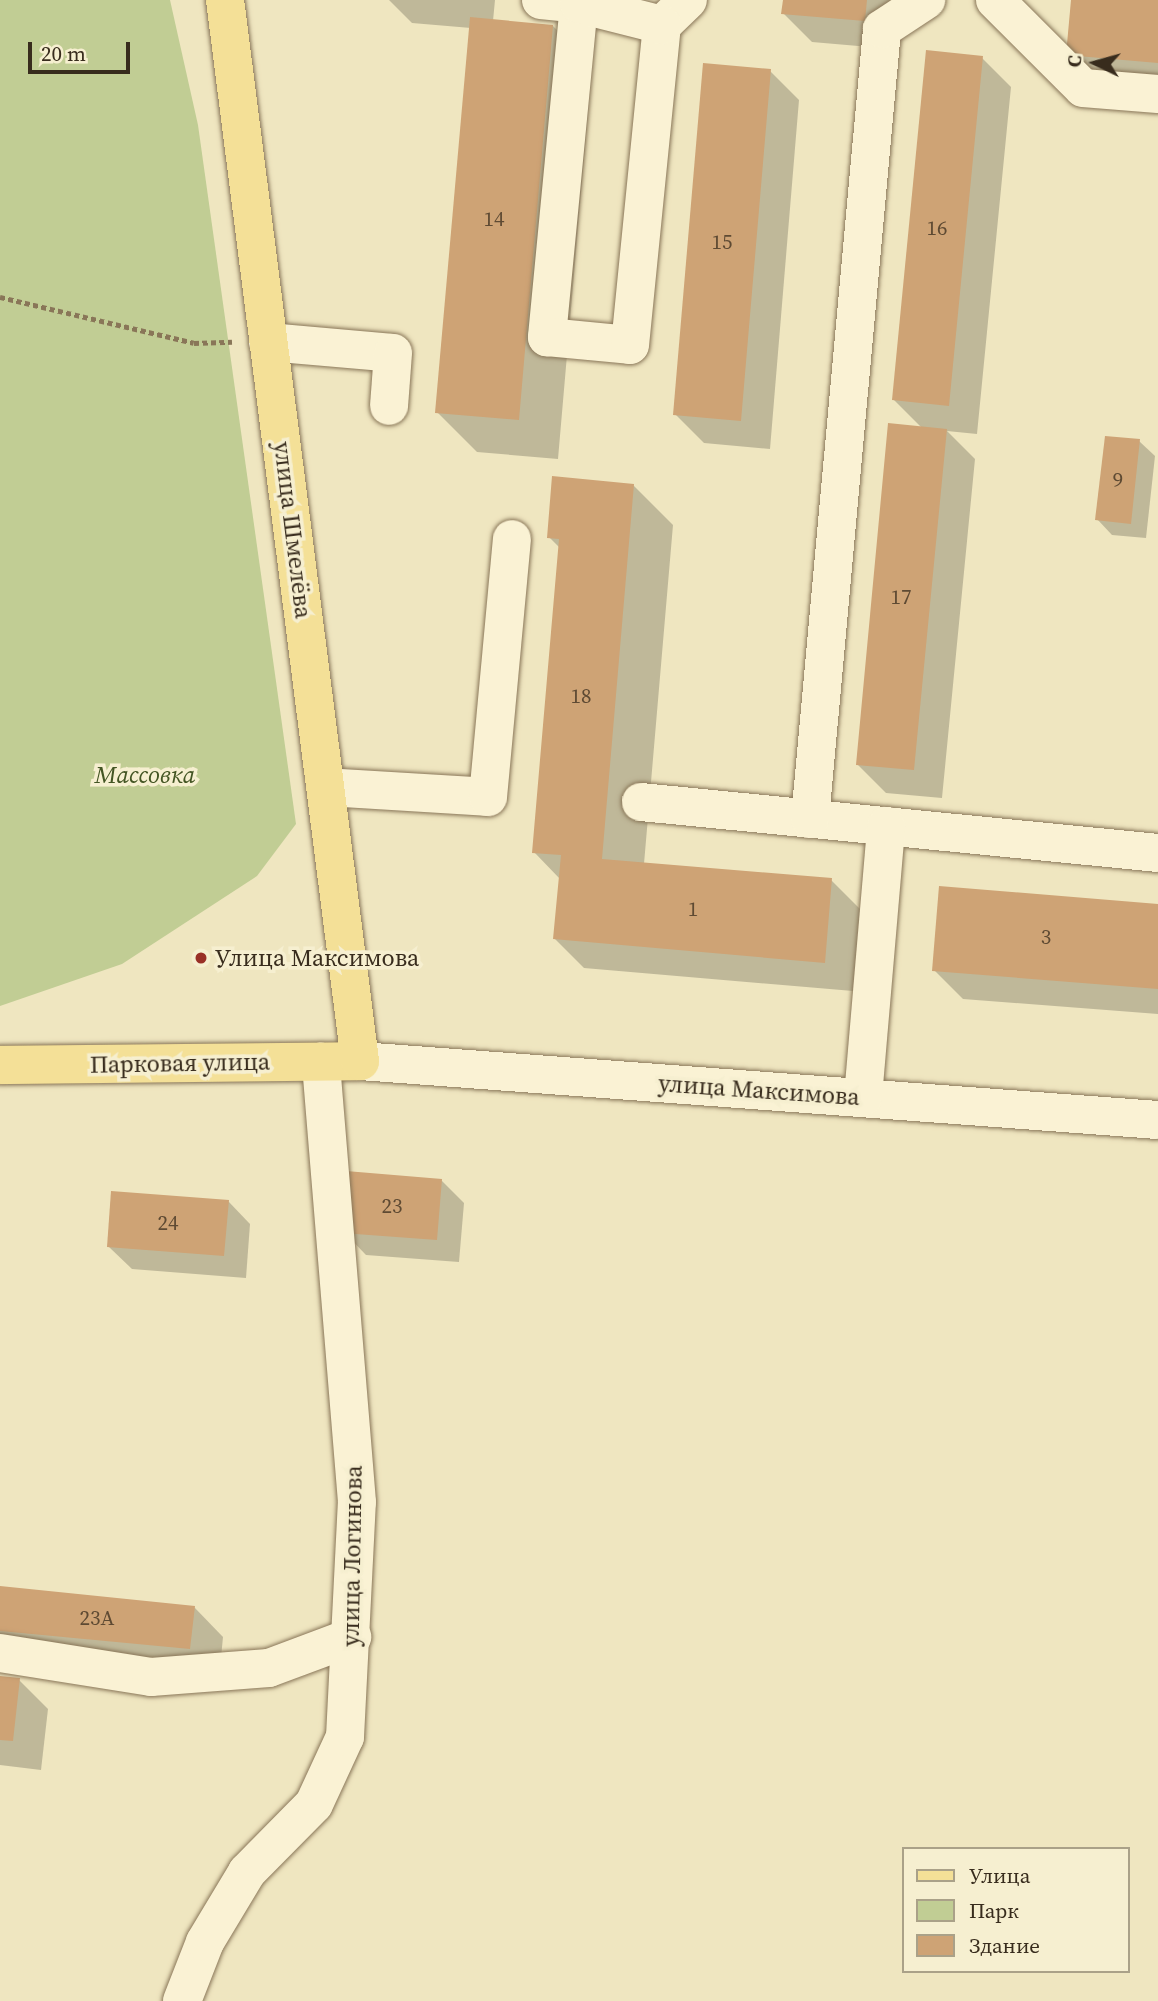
<!DOCTYPE html>
<meta charset="utf-8">
<style>
body{margin:0}
#map{position:relative;width:1158px;height:2001px;overflow:hidden;background:#efe6c0;font-family:"Source Serif 4",serif}
div>[style]{position:absolute}
.green>*{inset:0;background:#c1cd94}
.shadow>*{inset:0;background:#0003}
.building>*{inset:0;background:#cea375}
.path>*{height:4.5px;margin-top:-2.25px;transform-origin:0;background:repeating-linear-gradient(90deg,#897658 0 5px,transparent 0 8.5px)}
.roads{filter:drop-shadow(0 0 2px #897658) drop-shadow(0 0 2px #897658)}
.minor>*{height:38px;margin:-19px;padding:0 19px;transform-origin:19px;border-radius:19px;background:#faf2d4}
.major>*{height:38px;margin:-19px;padding:0 19px;transform-origin:19px;border-radius:19px;background:#f4e097}
.dots>*{width:19px;height:19px;translate:-50% -50%;box-sizing:border-box;border:4px solid #f6efd0;border-radius:50%}
span{translate:-50% -50%;white-space:nowrap;text-align:center;line-height:1.15;-webkit-text-stroke:7px #f6efd0;paint-order:stroke}
.number-label{font-size:21px;color:#5e4a33}
.number-label span{-webkit-text-stroke-width:0}
.street-label{font-size:24px;color:#382c1d}
.park-label{font-size:24px;color:#435523;font-style:italic}
.poi-label{font-size:24px;color:#382c1d}
.left{translate:0 -50%;text-align:left}
.legend{position:absolute;left:902px;top:1847px;width:228px;height:126px;box-sizing:border-box;background:#f6efd0;border:2px solid #aaa188;margin:0;padding:9px 12px;list-style:none;font-size:21px;color:#382c1d}
.legend li{display:flex;align-items:center;gap:14px;height:35px}
.legend b{width:35px;border:2px solid #aaa188}
.north{position:absolute;left:1060px;top:28px;width:70px;height:70px;-webkit-text-stroke:5px #f6efd0;paint-order:stroke;rotate:275deg;font-size:19px;font-weight:700;line-height:28px;text-align:center;color:#382c1d}
.north::after{content:'';display:block;margin:auto;width:24px;height:32px;background:#382c1d;clip-path:polygon(50% 0,100% 100%,50% 72%,0 100%)}
.scale{position:absolute;left:28px;top:42px;width:102px;height:32px;box-sizing:border-box;border:4px solid #382c1d;border-top:0;padding-left:9px;font-size:21px;line-height:24px;white-space:nowrap;color:#382c1d;-webkit-text-stroke:5px #f6efd0;paint-order:stroke}
</style>
<div id="map">
<div class="green">
<div style="clip-path:polygon(0 0,170px 0,198px 125px,296px 824px,257px 876px,122px 964px,0 1006px)"></div>
</div>
<div class="shadow">
<div style="clip-path:polygon(389px 0,495px 0,493px 21px,553px 26px,592px 66px,558px 459px,477px 452px,437px 412px,471px 28px,412px 23px)"></div>
<div style="clip-path:polygon(784px 0,897px 0,893px 49px,812px 42px,783px 13px)"></div>
<div style="clip-path:polygon(1072px 0,1158px 0,1158px 88px,1097px 83px,1068px 54px)"></div>
<div style="clip-path:polygon(982px 58px,1011px 87px,977px 434px,947px 431px,975px 459px,942px 798px,886px 793px,857px 764px,922px 428px,894px 400px)"></div>
<div style="clip-path:polygon(770px 71px,799px 100px,770px 449px,704px 443px,675px 414px)"></div>
<div style="clip-path:polygon(1139px 441px,1155px 456px,1146px 538px,1112px 535px,1097px 519px)"></div>
<div style="clip-path:polygon(633px 485px,673px 525px,644px 864px,831px 880px,860px 909px,853px 991px,584px 968px,555px 939px,560px 879px,534px 852px,560px 548px,549px 537px)"></div>
<div style="clip-path:polygon(1158px 906px,1158px 1014px,963px 999px,934px 970px)"></div>
<div style="clip-path:polygon(441px 1180px,464px 1203px,459px 1262px,366px 1255px,344px 1232px)"></div>
<div style="clip-path:polygon(228px 1201px,250px 1224px,246px 1278px,132px 1269px,109px 1247px)"></div>
<div style="clip-path:polygon(0 1588px,194px 1607px,223px 1637px,219px 1678px,0 1656px)"></div>
<div style="clip-path:polygon(0 1678px,19px 1680px,48px 1709px,41px 1770px,0 1765px)"></div>
</div>
<div class="building">
<div style="clip-path:polygon(783px 0,867px 0,865px 21px,781px 14px)"></div>
<div style="clip-path:polygon(1071px 0,1158px 0,1158px 63px,1066px 55px)"></div>
<div style="clip-path:polygon(470px 17px,553px 25px,519px 420px,435px 413px)"></div>
<div style="clip-path:polygon(926px 50px,983px 56px,949px 406px,892px 400px)"></div>
<div style="clip-path:polygon(703px 63px,771px 69px,741px 421px,673px 415px)"></div>
<div style="clip-path:polygon(888px 423px,947px 429px,914px 770px,856px 765px)"></div>
<div style="clip-path:polygon(1105px 436px,1140px 439px,1131px 524px,1095px 520px)"></div>
<div style="clip-path:polygon(552px 476px,634px 484px,602px 859px,832px 878px,825px 963px,553px 939px,561px 855px,532px 853px,559px 539px,547px 538px)"></div>
<div style="clip-path:polygon(939px 886px,1158px 904px,1158px 989px,932px 971px)"></div>
<div style="clip-path:polygon(346px 1171px,442px 1179px,437px 1240px,342px 1233px)"></div>
<div style="clip-path:polygon(111px 1191px,229px 1200px,224px 1256px,107px 1247px)"></div>
<div style="clip-path:polygon(0 1586px,195px 1606px,190px 1649px,0 1631px)"></div>
<div style="clip-path:polygon(0 1676px,20px 1678px,13px 1741px,0 1740px)"></div>
</div>
<div class="path">
<div style="left:0;top:297px;width:199px;rotate:13.3deg"></div>
<div style="left:194px;top:343px;width:38px;rotate:-2deg"></div>
</div>
<div class="roads">
<div class="minor">
<div style="left:541px;top:0;width:38px;rotate:6deg"></div>
<div style="left:579px;top:4px;width:335px;rotate:95.5deg"></div>
<div style="left:547px;top:337px;width:83px;rotate:5.5deg"></div>
<div style="left:630px;top:345px;width:322px;rotate:-84.3deg"></div>
<div style="left:662px;top:25px;width:36px;rotate:-44deg"></div>
<div style="left:995px;top:0;width:124px;rotate:45deg"></div>
<div style="left:1083px;top:88px;width:75px;rotate:4.6deg"></div>
<div style="left:579px;top:4px;width:86px;rotate:14.2deg"></div>
<div style="left:268px;top:342px;width:125px;rotate:5deg"></div>
<div style="left:393px;top:353px;width:53px;rotate:94.3deg"></div>
<div style="left:326px;top:787px;width:162px;rotate:3.5deg"></div>
<div style="left:488px;top:797px;width:259px;rotate:-84.7deg"></div>
<div style="left:641px;top:802px;width:520px;rotate:5.63deg"></div>
<div style="left:810px;top:819px;width:793px;rotate:-84.79deg"></div>
<div style="left:882px;top:29px;width:53px;rotate:-33.4deg"></div>
<div style="left:360px;top:1061px;width:800px;rotate:4.23deg"></div>
<div style="left:863px;top:1097px;width:272px;rotate:-85.1deg"></div>
<div style="left:0;top:1653px;width:153px;rotate:9deg"></div>
<div style="left:151px;top:1677px;width:118px;rotate:-4.4deg"></div>
<div style="left:269px;top:1668px;width:89px;rotate:-20.5deg"></div>
<div style="left:182px;top:2001px;width:63px;rotate:-68.7deg"></div>
<div style="left:205px;top:1942px;width:82px;rotate:-59deg"></div>
<div style="left:247px;top:1872px;width:95px;rotate:-45.4deg"></div>
<div style="left:314px;top:1804px;width:74px;rotate:-65.2deg"></div>
<div style="left:345px;top:1737px;width:235px;rotate:-87.1deg"></div>
<div style="left:357px;top:1502px;width:442px;rotate:-94.7deg"></div>
</div>
<div class="major">
<div style="left:0;top:1065px;width:360px;rotate:-0.6deg"></div>
<div style="left:360px;top:1061px;width:1070px;rotate:-97.25deg"></div>
</div>
</div>
<div class="dots">
<div style="left:201px;top:958px;background:#993026"></div>
</div>
<div class="number-label">
<span style="left:494px;top:219px">14</span>
<span style="left:937px;top:228px">16</span>
<span style="left:722px;top:242px">15</span>
<span style="left:1118px;top:480px">9</span>
<span style="left:901px;top:597px">17</span>
<span style="left:581px;top:696px">18</span>
<span style="left:693px;top:909px">1</span>
<span style="left:1046px;top:937px">3</span>
<span style="left:392px;top:1206px">23</span>
<span style="left:168px;top:1223px">24</span>
<span style="left:97px;top:1618px">23А</span>
</div>
<div class="street-label">
<span style="left:293px;top:530px;rotate:83deg">улица Шмелёва</span>
<span style="left:180px;top:1063px;rotate:-1deg">Парковая улица</span>
<span style="left:759px;top:1090px;rotate:4deg">улица Максимова</span>
<span style="left:352px;top:1556px;rotate:-89deg">улица Логинова</span>
</div>
<div class="park-label">
<span style="left:145px;top:775px">Массовка</span>
</div>
<div class="poi-label">
<span class="left" style="left:215px;top:958px">Улица Максимова</span>
</div>
<ul class="legend">
<li><b style="height:9px;background:#f4e097"></b>Улица</li>
<li><b style="height:19px;background:#c1cd94"></b>Парк</li>
<li><b style="height:19px;background:#cea375"></b>Здание</li>
</ul>
<div class="north">С</div>
<div class="scale">20 m</div>
</div>
